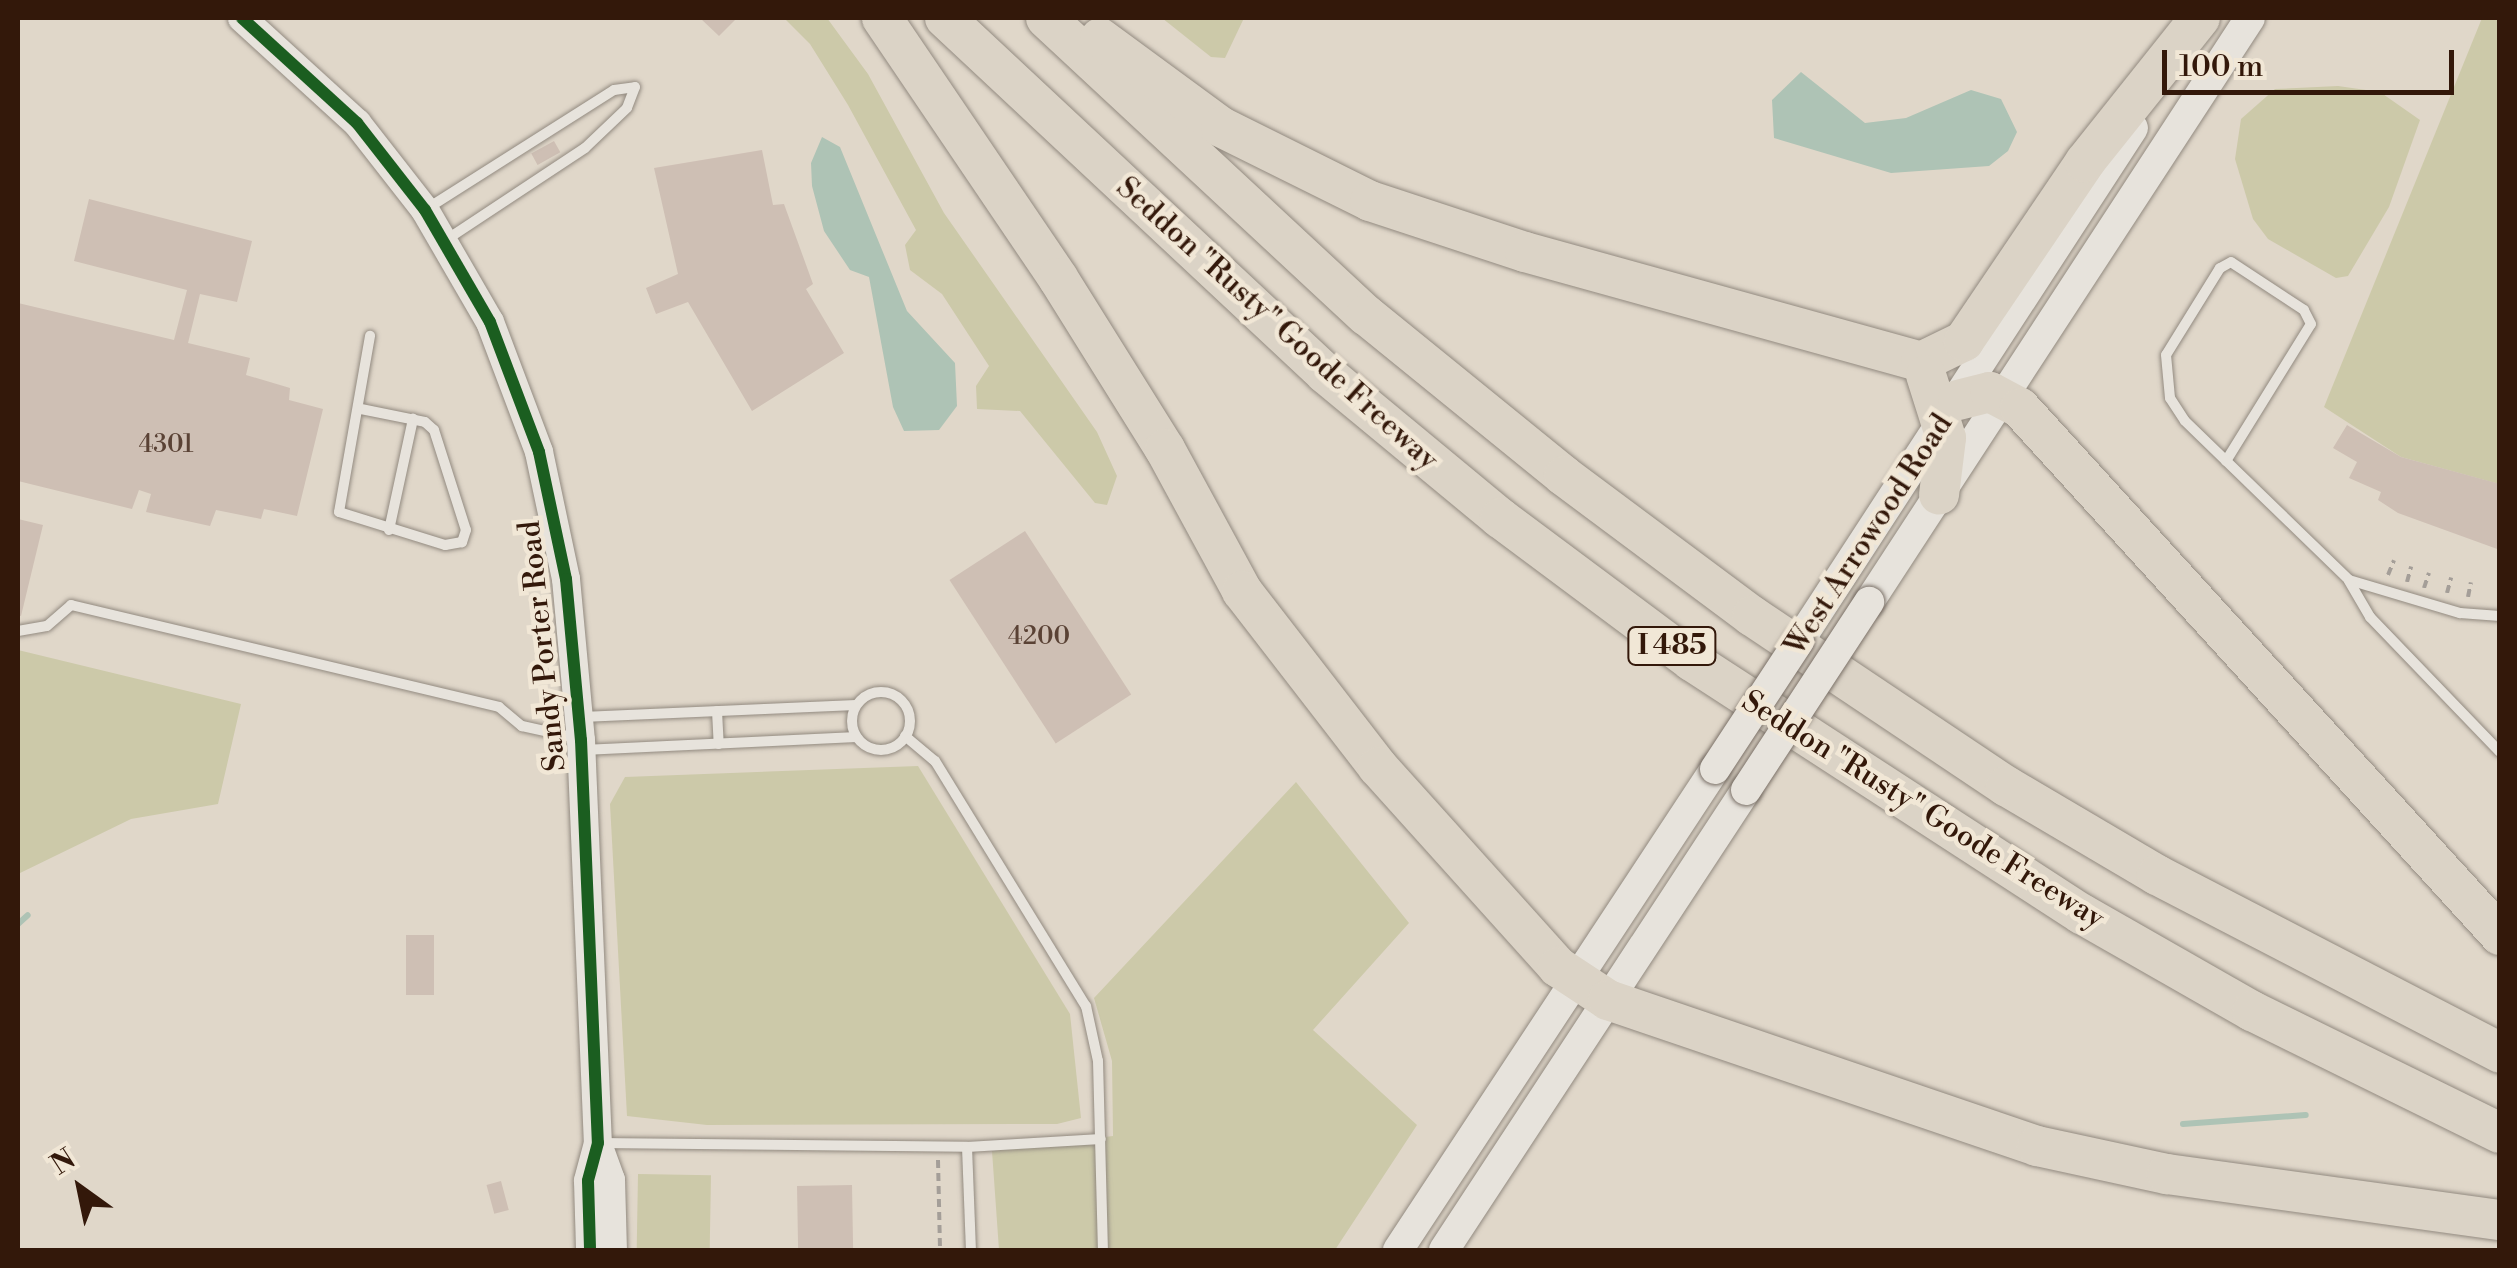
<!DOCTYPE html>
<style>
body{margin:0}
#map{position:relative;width:2517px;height:1268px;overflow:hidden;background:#e0d7c9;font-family:"Libre Bodoni",serif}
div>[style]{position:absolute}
.green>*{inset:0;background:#ccc9a9;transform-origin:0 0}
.water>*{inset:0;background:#aec3b5}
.stream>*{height:6px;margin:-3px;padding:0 3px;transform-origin:3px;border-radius:3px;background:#aec3b5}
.building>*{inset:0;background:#cebfb4;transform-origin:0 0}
.path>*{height:4px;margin-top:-2px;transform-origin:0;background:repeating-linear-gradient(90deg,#a49e98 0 8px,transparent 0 13px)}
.roads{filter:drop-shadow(0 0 2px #928a80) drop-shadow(0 0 2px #928a80)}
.service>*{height:10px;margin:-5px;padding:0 5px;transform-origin:5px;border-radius:5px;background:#e7e3dc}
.service>.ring{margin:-5px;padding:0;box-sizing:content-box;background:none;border:10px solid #e7e3dc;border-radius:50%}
.tertiary>*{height:28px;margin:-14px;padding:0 14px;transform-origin:14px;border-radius:14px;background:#e7e3dc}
.secondary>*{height:30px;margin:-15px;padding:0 15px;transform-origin:15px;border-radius:15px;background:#e7e3dc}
.motorway>*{height:40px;margin:-20px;padding:0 20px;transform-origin:20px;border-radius:20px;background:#dbd3c6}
.bridges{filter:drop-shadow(0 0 2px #7a7067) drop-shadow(0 0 2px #7a7067)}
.secondary-bridge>*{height:30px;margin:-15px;padding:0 15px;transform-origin:15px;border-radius:15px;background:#e7e3dc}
.cycleway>*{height:12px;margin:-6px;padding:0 6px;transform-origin:6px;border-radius:6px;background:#1b5e20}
span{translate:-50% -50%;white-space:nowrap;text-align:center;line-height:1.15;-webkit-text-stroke:9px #f1e7d6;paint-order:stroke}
.number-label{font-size:25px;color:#5a4235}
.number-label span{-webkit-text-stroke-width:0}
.shield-label span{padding:2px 8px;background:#f1e7d6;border:2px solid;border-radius:8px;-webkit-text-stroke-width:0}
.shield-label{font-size:28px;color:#33180a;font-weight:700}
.street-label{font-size:30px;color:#33180a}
.frame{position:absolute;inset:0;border:20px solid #33180a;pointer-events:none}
.north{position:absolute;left:30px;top:1138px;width:100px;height:100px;-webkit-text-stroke:8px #f1e7d6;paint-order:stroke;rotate:327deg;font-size:28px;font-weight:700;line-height:40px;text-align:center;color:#33180a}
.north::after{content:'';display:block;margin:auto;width:35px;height:45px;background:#33180a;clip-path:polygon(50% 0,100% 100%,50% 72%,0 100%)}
.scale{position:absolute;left:2162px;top:50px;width:292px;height:45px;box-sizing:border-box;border:5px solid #33180a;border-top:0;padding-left:12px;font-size:30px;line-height:35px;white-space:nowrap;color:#33180a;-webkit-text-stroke:8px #f1e7d6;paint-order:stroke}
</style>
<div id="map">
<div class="green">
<i style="clip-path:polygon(784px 18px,827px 18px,868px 74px,944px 213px,1097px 432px,1117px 476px,1107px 505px,1095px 503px,1020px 411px,977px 409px,976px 386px,989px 366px,942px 294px,910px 270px,905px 245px,916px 230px,848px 105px,810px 44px)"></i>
<i style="clip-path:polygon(1162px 18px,1244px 18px,1225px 58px,1211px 57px)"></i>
<i style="clip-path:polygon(2482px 18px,2499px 18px,2499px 484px,2401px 457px,2324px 407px)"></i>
<i style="clip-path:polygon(2338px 86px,2380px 92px,2420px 120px,2389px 207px,2348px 276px,2336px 278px,2268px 239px,2253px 219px,2235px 159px,2241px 119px,2275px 89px)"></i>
<i style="clip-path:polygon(18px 650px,241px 704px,218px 804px,131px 819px,18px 874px)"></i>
<i style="clip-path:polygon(918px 766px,1070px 1014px,1081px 1118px,1057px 1124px,707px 1125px,627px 1116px,610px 804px,625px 777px)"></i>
<i style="clip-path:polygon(1296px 782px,1409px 923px,1313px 1030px,1417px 1125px,1335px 1250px,999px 1250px,992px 1151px,1113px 1136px,1112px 1061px,1094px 998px)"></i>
<i style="left:638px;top:1174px;width:73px;height:76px;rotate:1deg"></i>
</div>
<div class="water">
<i style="clip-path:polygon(1801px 72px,1865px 123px,1906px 118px,1971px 90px,2001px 99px,2017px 132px,2008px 151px,1989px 166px,1891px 173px,1774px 138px,1772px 100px)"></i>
<i style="clip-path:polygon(822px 137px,840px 147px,907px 311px,955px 363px,957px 406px,939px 430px,904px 431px,893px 407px,869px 277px,850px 270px,824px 231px,812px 186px,811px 163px)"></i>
</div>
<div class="stream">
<i style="left:18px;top:924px;width:13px;rotate:-42deg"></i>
<i style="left:2183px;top:1124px;width:123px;rotate:-4.2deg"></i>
</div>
<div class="building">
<i style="clip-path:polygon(700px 18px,737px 18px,719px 36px)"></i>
<i style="left:554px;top:141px;width:13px;height:26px;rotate:61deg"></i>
<i style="clip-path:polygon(762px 150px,773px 205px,784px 204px,813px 284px,806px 289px,844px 353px,752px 411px,688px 302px,656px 314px,646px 288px,678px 274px,654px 168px)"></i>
<i style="clip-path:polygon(89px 199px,252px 241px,237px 302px,200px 294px,188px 343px,250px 358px,246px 375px,290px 388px,289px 400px,323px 409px,297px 516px,264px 509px,261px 519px,216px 510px,210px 526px,146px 512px,151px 494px,139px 490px,132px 509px,18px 481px,18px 303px,174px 340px,187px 290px,74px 261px)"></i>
<i style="clip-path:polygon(2347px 425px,2401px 457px,2500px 484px,2500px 550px,2398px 513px,2378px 500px,2381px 492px,2349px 478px,2357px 462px,2333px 448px)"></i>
<i style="clip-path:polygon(18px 519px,43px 525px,21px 616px,18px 615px)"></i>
<i style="left:1025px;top:531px;width:195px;height:90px;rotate:57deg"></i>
<i style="left:406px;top:935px;width:28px;height:60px"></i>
<i style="left:501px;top:1181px;width:30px;height:15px;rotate:75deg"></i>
<i style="left:852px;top:1185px;width:65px;height:55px;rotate:89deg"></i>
</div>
<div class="path">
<i style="left:2388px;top:575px;width:16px;rotate:-68deg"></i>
<i style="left:2407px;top:582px;width:16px;rotate:-75deg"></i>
<i style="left:2424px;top:588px;width:16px;rotate:-72deg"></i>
<i style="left:2447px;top:593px;width:16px;rotate:-75deg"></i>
<i style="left:2468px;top:597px;width:15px;rotate:-79deg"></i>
<i style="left:938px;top:1160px;width:90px;rotate:88.7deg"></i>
</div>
<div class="roads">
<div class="service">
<i style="left:428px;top:208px;width:220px;rotate:-32.4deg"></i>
<i style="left:614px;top:90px;width:21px;rotate:-8deg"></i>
<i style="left:635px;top:87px;width:22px;rotate:111deg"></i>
<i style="left:627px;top:108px;width:58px;rotate:136.4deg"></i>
<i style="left:585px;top:148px;width:167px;rotate:146.5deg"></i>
<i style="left:361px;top:409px;width:65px;rotate:11.5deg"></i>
<i style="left:425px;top:422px;width:12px;rotate:42deg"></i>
<i style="left:434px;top:430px;width:105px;rotate:72.3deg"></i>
<i style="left:466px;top:530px;width:13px;rotate:108deg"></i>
<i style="left:462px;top:542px;width:17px;rotate:170deg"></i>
<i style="left:445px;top:545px;width:111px;rotate:-162.7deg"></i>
<i style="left:339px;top:512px;width:179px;rotate:-80deg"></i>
<i style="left:2226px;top:461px;width:161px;rotate:-58.2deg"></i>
<i style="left:2311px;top:324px;width:16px;rotate:-117deg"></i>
<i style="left:2304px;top:310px;width:87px;rotate:-146.7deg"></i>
<i style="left:2231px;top:262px;width:13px;rotate:151deg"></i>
<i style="left:2220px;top:268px;width:102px;rotate:121.8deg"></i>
<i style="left:2166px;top:355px;width:43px;rotate:84.7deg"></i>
<i style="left:2170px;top:398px;width:27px;rotate:57deg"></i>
<i style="left:2185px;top:421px;width:228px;rotate:44.1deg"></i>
<i style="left:2349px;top:580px;width:116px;rotate:16.6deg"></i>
<i style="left:2460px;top:613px;width:40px;rotate:4.3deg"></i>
<i style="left:389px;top:530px;width:114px;rotate:-77.8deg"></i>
<i style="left:2349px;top:581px;width:42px;rotate:59.7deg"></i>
<i style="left:2370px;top:617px;width:187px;rotate:46.1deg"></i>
<i style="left:18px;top:631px;width:29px;rotate:-10deg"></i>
<i style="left:47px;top:626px;width:32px;rotate:-41deg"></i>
<i style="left:71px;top:605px;width:440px;rotate:13.4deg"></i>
<i style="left:499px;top:707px;width:30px;rotate:40deg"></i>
<i style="left:522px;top:726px;width:55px;rotate:12.5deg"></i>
<i class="ring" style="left:852px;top:692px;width:48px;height:48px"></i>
<i style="left:717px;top:711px;width:33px;rotate:87deg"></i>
<i style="left:582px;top:717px;width:274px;rotate:-2.5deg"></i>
<i style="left:905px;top:736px;width:39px;rotate:40deg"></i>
<i style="left:935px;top:761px;width:288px;rotate:58.4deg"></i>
<i style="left:1086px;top:1006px;width:56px;rotate:77.7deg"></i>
<i style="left:1098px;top:1061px;width:189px;rotate:88.5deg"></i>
<i style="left:583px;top:750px;width:274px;rotate:-2.7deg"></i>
<i style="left:599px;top:1143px;width:368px;rotate:0.6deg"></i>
<i style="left:967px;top:1147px;width:134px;rotate:-3.4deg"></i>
<i style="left:967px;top:1147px;width:103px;rotate:87.8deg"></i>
</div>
<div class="tertiary">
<i style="left:242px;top:18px;width:156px;rotate:42.4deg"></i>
<i style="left:357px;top:123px;width:110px;rotate:52deg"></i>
<i style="left:425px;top:210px;width:129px;rotate:59.9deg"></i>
<i style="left:490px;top:322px;width:139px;rotate:69.3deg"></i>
<i style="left:539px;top:452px;width:130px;rotate:78deg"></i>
<i style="left:566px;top:579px;width:162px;rotate:84.7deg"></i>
<i style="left:581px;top:740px;width:403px;rotate:87.6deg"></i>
<i style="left:598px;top:1143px;width:39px;rotate:105deg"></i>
<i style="left:588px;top:1181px;width:69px;rotate:88.3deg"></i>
<i style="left:598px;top:1144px;width:38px;rotate:70deg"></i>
<i style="left:611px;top:1180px;width:70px;rotate:88.4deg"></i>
</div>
<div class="secondary">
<i style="left:1869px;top:602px;width:697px;rotate:-56.88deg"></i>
<i style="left:1799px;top:641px;width:612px;rotate:-56.93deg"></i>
<i style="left:1398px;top:1250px;width:576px;rotate:-56.61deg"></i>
<i style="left:1444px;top:1250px;width:550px;rotate:-56.71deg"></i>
</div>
<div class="motorway">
<i style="left:882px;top:18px;width:314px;rotate:55.9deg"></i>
<i style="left:1058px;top:278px;width:202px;rotate:58deg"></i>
<i style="left:1165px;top:449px;width:162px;rotate:61.5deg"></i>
<i style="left:1242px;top:591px;width:222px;rotate:52.3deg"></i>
<i style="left:1378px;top:767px;width:269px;rotate:48deg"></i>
<i style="left:1558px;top:967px;width:60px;rotate:33.4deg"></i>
<i style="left:1608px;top:1000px;width:453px;rotate:18.8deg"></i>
<i style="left:2037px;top:1146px;width:133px;rotate:12.2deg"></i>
<i style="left:2167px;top:1174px;width:336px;rotate:7.9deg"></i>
<i style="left:945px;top:18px;width:521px;rotate:43.06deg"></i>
<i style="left:1326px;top:374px;width:226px;rotate:39.6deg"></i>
<i style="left:1500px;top:518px;width:239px;rotate:36.7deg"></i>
<i style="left:1692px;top:661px;width:465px;rotate:33deg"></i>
<i style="left:2082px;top:914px;width:196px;rotate:29.7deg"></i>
<i style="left:2252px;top:1011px;width:276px;rotate:26.2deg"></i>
<i style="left:1046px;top:18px;width:437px;rotate:42.9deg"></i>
<i style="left:1366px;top:315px;width:255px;rotate:39.1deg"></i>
<i style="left:1564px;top:476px;width:234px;rotate:36.7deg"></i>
<i style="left:1752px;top:616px;width:306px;rotate:33.8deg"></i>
<i style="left:2006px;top:786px;width:175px;rotate:30.5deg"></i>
<i style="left:2157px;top:875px;width:386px;rotate:27.4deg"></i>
<i style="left:1100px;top:38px;width:150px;rotate:36.3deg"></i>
<i style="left:1221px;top:127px;width:166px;rotate:26.4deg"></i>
<i style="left:1370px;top:201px;width:163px;rotate:18.2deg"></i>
<i style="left:1525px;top:252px;width:411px;rotate:15.5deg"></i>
<i style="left:1921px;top:362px;width:48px;rotate:-26deg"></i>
<i style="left:1964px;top:341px;width:216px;rotate:-55.9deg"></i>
<i style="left:2085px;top:162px;width:184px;rotate:-51.4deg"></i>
<i style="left:1926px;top:375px;width:66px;rotate:72.4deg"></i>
<i style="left:1946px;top:438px;width:57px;rotate:97deg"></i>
<i style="left:1958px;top:400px;width:33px;rotate:-14deg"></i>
<i style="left:1990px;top:392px;width:34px;rotate:28deg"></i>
<i style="left:2020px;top:408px;width:713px;rotate:47.67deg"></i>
</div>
</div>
<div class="bridges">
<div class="secondary-bridge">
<i style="left:1715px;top:769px;width:153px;rotate:-56.7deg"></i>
<i style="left:1746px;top:790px;width:225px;rotate:-56.8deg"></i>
</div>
</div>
<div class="cycleway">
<i style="left:242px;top:18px;width:156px;rotate:42.4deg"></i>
<i style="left:357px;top:123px;width:110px;rotate:52deg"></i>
<i style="left:425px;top:210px;width:129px;rotate:59.9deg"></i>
<i style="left:490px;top:322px;width:139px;rotate:69.3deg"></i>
<i style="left:539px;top:452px;width:130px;rotate:78deg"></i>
<i style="left:566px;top:579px;width:162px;rotate:84.7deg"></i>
<i style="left:581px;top:740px;width:403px;rotate:87.6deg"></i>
<i style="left:598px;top:1143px;width:39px;rotate:105deg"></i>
<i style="left:588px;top:1181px;width:69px;rotate:88.3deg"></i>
</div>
<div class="number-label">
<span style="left:166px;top:445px">4301</span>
<span style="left:1039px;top:637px">4200</span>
</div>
<div class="shield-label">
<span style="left:1672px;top:646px">I 485</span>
</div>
<div class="street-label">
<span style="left:1277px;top:324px;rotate:42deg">Seddon "Rusty" Goode Freeway</span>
<span style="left:1869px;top:535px;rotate:-57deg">West Arrowood Road</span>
<span style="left:543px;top:646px;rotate:-96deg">Sandy Porter Road</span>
<span style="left:1923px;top:810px;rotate:32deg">Seddon "Rusty" Goode Freeway</span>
</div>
<div class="frame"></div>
<div class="north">N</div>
<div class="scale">100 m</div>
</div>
